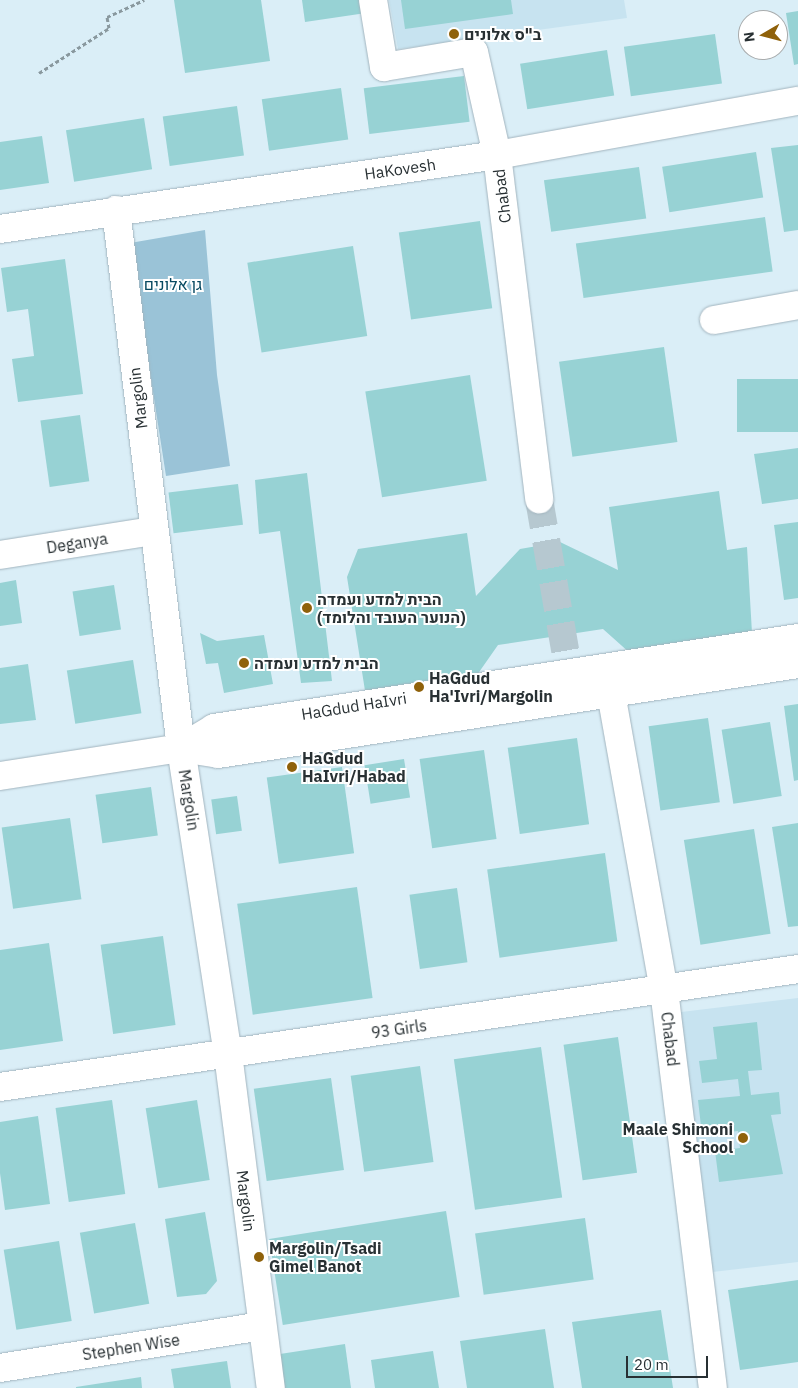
<!DOCTYPE html>
<meta charset="utf-8">
<style>
body{margin:0}
#map{position:relative;width:798px;height:1388px;overflow:hidden;background:#daeef7;font-family:"IBM Plex Sans",Heebo,sans-serif}
div>[style]{position:absolute}
.built>*{inset:0;background:#c7e3f0}
.green>*{inset:0;background:#9ac3d7}
.building>*{inset:0;background:#97d2d4;transform-origin:0 0}
.minor-tunnel>*{height:28px;margin-top:-14px;transform-origin:0;background:repeating-linear-gradient(90deg,#b6c8d0 0 28px,transparent 0 42px)}
.path>*{height:3px;margin-top:-1.5px;transform-origin:0;background:repeating-linear-gradient(90deg,#89989e 0 4px,transparent 0 6.5px)}
.roads{filter:drop-shadow(0 0 1px #a2b4be) drop-shadow(0 0 1px #a2b4be)}
.minor>*{height:28px;margin:-14px;padding:0 14px;transform-origin:14px;border-radius:14px;background:#fff}
.dots>*{width:14px;height:14px;translate:-50% -50%;box-sizing:border-box;border:2px solid #fff;border-radius:50%}
span{translate:-50% -50%;white-space:nowrap;text-align:center;line-height:1.15;-webkit-text-stroke:4px #fff;paint-order:stroke}
.poi-label{font-size:16px;color:#283033;font-weight:700}
.left{translate:0 -50%;text-align:left}
.right{translate:-100% -50%;text-align:right}
.street-label{font-size:16px;color:#283033}
.park-label{font-size:16px;color:#074961}
.north{position:absolute;left:738px;top:10px;width:50px;height:50px;box-sizing:border-box;background:#fff;border:1px solid #a9acad;border-radius:50%;rotate:262deg;font-size:14px;font-weight:700;line-height:20px;text-align:center;color:#283033}
.north::after{content:'';display:block;margin:auto;width:18px;height:22px;background:#8f610a;clip-path:polygon(50% 0,100% 100%,50% 72%,0 100%)}
.scale{position:absolute;left:626px;top:1356px;width:82px;height:22px;box-sizing:border-box;border:2px solid #283033;border-top:0;padding-left:6px;font-size:15px;line-height:18px;white-space:nowrap;color:#283033;-webkit-text-stroke:4px #fff;paint-order:stroke}
</style>
<div id="map">
<div class="built">
<i style="clip-path:polygon(389px 0,624px 0,627px 18px,398px 49px)"></i>
<i style="clip-path:polygon(798px 998px,798px 1262px,704px 1273px,673px 1013px)"></i>
</div>
<div class="green">
<i style="clip-path:polygon(205px 230px,217px 375px,230px 466px,166px 476px,130px 243px)"></i>
</div>
<div class="building">
<i style="clip-path:polygon(174px 0,261px 0,270px 61px,185px 73px)"></i>
<i style="clip-path:polygon(302px 0,364px 0,366px 13px,305px 22px)"></i>
<i style="clip-path:polygon(401px 0,511px 0,513px 14px,405px 29px)"></i>
<i style="clip-path:polygon(798px 11px,798px 64px,794px 65px,786px 13px)"></i>
<i style="left:715px;top:34px;width:50px;height:92px;rotate:82deg"></i>
<i style="left:607px;top:50px;width:46px;height:88px;rotate:81deg"></i>
<i style="left:464px;top:76px;width:46px;height:101px;rotate:83deg"></i>
<i style="left:341px;top:88px;width:52px;height:80px;rotate:82deg"></i>
<i style="left:237px;top:106px;width:50px;height:75px;rotate:82deg"></i>
<i style="left:144px;top:118px;width:52px;height:79px;rotate:81deg"></i>
<i style="clip-path:polygon(42px 136px,49px 183px,0 190px,0 142px)"></i>
<i style="clip-path:polygon(798px 145px,798px 230px,784px 232px,771px 148px)"></i>
<i style="left:756px;top:152px;width:46px;height:95px;rotate:81deg"></i>
<i style="left:639px;top:167px;width:52px;height:96px;rotate:82deg"></i>
<i style="left:765px;top:217px;width:55px;height:191px;rotate:82deg"></i>
<i style="left:480px;top:221px;width:88px;height:82px;rotate:82deg"></i>
<i style="left:353px;top:246px;width:91px;height:107px;rotate:81deg"></i>
<i style="clip-path:polygon(65px 259px,83px 394px,18px 402px,12px 359px,34px 356px,28px 309px,7px 312px,1px 268px)"></i>
<i style="left:664px;top:347px;width:96px;height:106px;rotate:82deg"></i>
<i style="left:470px;top:375px;width:107px;height:106px;rotate:81deg"></i>
<i style="left:798px;top:379px;width:53px;height:61px;rotate:90deg"></i>
<i style="left:80px;top:415px;width:67px;height:40px;rotate:82deg"></i>
<i style="clip-path:polygon(798px 448px,798px 499px,762px 504px,754px 454px)"></i>
<i style="clip-path:polygon(307px 473px,332px 681px,301px 683px,280px 531px,259px 534px,255px 480px)"></i>
<i style="left:238px;top:484px;width:41px;height:70px;rotate:83deg"></i>
<i style="clip-path:polygon(719px 491px,727px 550px,747px 547px,752px 633px,631px 654px,603px 629px,498px 645px,477px 675px,366px 697px,347px 577px,358px 549px,467px 533px,476px 596px,520px 549px,560px 542px,618px 570px,609px 507px)"></i>
<i style="clip-path:polygon(798px 522px,798px 598px,784px 600px,774px 525px)"></i>
<i style="clip-path:polygon(16px 580px,22px 623px,0 626px,0 583px)"></i>
<i style="left:114px;top:585px;width:45px;height:42px;rotate:81deg"></i>
<i style="clip-path:polygon(200px 633px,217px 641px,264px 635px,273px 684px,224px 693px,218px 663px,206px 664px)"></i>
<i style="left:133px;top:660px;width:54px;height:67px;rotate:81deg"></i>
<i style="clip-path:polygon(28px 664px,36px 720px,0 724px,0 668px)"></i>
<i style="clip-path:polygon(798px 704px,798px 780px,794px 781px,784px 706px)"></i>
<i style="left:708px;top:718px;width:85px;height:60px;rotate:82deg"></i>
<i style="left:770px;top:722px;width:75px;height:49px;rotate:81deg"></i>
<i style="left:577px;top:738px;width:87px;height:70px;rotate:82deg"></i>
<i style="left:484px;top:750px;width:90px;height:65px;rotate:82deg"></i>
<i style="left:404px;top:759px;width:39px;height:40px;rotate:81deg"></i>
<i style="left:342px;top:767px;width:87px;height:76px;rotate:82deg"></i>
<i style="left:151px;top:787px;width:49px;height:56px;rotate:82deg"></i>
<i style="left:237px;top:796px;width:35px;height:26px;rotate:82deg"></i>
<i style="left:70px;top:818px;width:82px;height:69px;rotate:82deg"></i>
<i style="clip-path:polygon(798px 823px,798px 926px,788px 927px,772px 827px)"></i>
<i style="left:754px;top:829px;width:106px;height:71px;rotate:81deg"></i>
<i style="left:605px;top:853px;width:89px;height:119px;rotate:82deg"></i>
<i style="left:357px;top:887px;width:112px;height:121px;rotate:82deg"></i>
<i style="left:457px;top:888px;width:75px;height:48px;rotate:82deg"></i>
<i style="left:163px;top:936px;width:90px;height:63px;rotate:82deg"></i>
<i style="clip-path:polygon(49px 943px,63px 1041px,0 1050px,0 950px)"></i>
<i style="clip-path:polygon(757px 1022px,762px 1070px,748px 1071px,751px 1095px,779px 1092px,781px 1114px,771px 1115px,783px 1174px,719px 1182px,715px 1151px,740px 1148px,738px 1131px,702px 1135px,698px 1100px,740px 1096px,738px 1079px,702px 1083px,699px 1061px,717px 1059px,713px 1027px)"></i>
<i style="left:618px;top:1037px;width:137px;height:55px;rotate:82deg"></i>
<i style="left:541px;top:1047px;width:152px;height:88px;rotate:82deg"></i>
<i style="left:420px;top:1066px;width:97px;height:70px;rotate:82deg"></i>
<i style="left:331px;top:1078px;width:93px;height:78px;rotate:82deg"></i>
<i style="left:112px;top:1100px;width:95px;height:57px;rotate:82deg"></i>
<i style="left:197px;top:1100px;width:81px;height:52px;rotate:81deg"></i>
<i style="clip-path:polygon(38px 1116px,50px 1204px,5px 1210px,0 1173px,0 1122px)"></i>
<i style="left:446px;top:1211px;width:87px;height:179px;rotate:81deg"></i>
<i style="clip-path:polygon(205px 1212px,217px 1281px,206px 1294px,177px 1297px,165px 1219px)"></i>
<i style="left:585px;top:1218px;width:62px;height:111px;rotate:82deg"></i>
<i style="left:135px;top:1223px;width:82px;height:56px;rotate:80deg"></i>
<i style="left:59px;top:1241px;width:81px;height:56px;rotate:81deg"></i>
<i style="clip-path:polygon(798px 1280px,798px 1362px,740px 1370px,728px 1290px)"></i>
<i style="clip-path:polygon(661px 1310px,673px 1388px,582px 1388px,572px 1322px)"></i>
<i style="clip-path:polygon(545px 1329px,554px 1388px,467px 1388px,460px 1341px)"></i>
<i style="clip-path:polygon(345px 1344px,351px 1388px,284px 1388px,280px 1354px)"></i>
<i style="clip-path:polygon(433px 1351px,439px 1388px,375px 1388px,371px 1360px)"></i>
<i style="clip-path:polygon(227px 1361px,231px 1388px,174px 1388px,171px 1369px)"></i>
<i style="clip-path:polygon(141px 1377px,142px 1388px,76px 1388px,76px 1387px)"></i>
</div>
<div class="minor-tunnel">
<i style="left:539px;top:499px;width:177px;rotate:80.2deg"></i>
</div>
<div class="path">
<i style="left:39px;top:73px;width:83px;rotate:-32.7deg"></i>
<i style="left:109px;top:28px;width:11px;rotate:-100deg"></i>
<i style="left:107px;top:17px;width:41px;rotate:-24.7deg"></i>
</div>
<div class="roads">
<div class="minor">
<i style="left:373px;top:0;width:68px;rotate:80.7deg"></i>
<i style="left:384px;top:67px;width:91px;rotate:-9.5deg"></i>
<i style="left:474px;top:52px;width:106px;rotate:77.4deg"></i>
<i style="left:497px;top:155px;width:347px;rotate:83deg"></i>
<i style="left:116px;top:210px;width:542px;rotate:83.11deg"></i>
<i style="left:181px;top:748px;width:310px;rotate:81.3deg"></i>
<i style="left:228px;top:1054px;width:337px;rotate:82.7deg"></i>
<i style="left:0;top:229px;width:502px;rotate:-8.47deg"></i>
<i style="left:497px;top:155px;width:306px;rotate:-10.2deg"></i>
<i style="left:714px;top:320px;width:85px;rotate:-10.1deg"></i>
<i style="left:0;top:555px;width:156px;rotate:-8.9deg"></i>
<i style="left:611px;top:693px;width:302px;rotate:79.9deg"></i>
<i style="left:664px;top:990px;width:401px;rotate:83deg"></i>
<i style="left:181px;top:748px;width:39px;rotate:-31deg"></i>
<i style="left:214px;top:728px;width:591px;rotate:-8.76deg"></i>
<i style="left:0;top:776px;width:183px;rotate:-8.8deg"></i>
<i style="left:181px;top:748px;width:37px;rotate:9deg"></i>
<i style="left:218px;top:754px;width:587px;rotate:-8.82deg"></i>
<i style="left:0;top:1087px;width:807px;rotate:-8.41deg"></i>
<i style="left:0;top:1368px;width:265px;rotate:-9.1deg"></i>
</div>
</div>
<div class="dots">
<i style="left:454px;top:34px;background:#8f610a"></i>
<i style="left:307px;top:608px;background:#8f610a"></i>
<i style="left:244px;top:663px;background:#8f610a"></i>
<i style="left:419px;top:687px;background:#8f610a"></i>
<i style="left:292px;top:767px;background:#8f610a"></i>
<i style="left:743px;top:1138px;background:#8f610a"></i>
<i style="left:259px;top:1257px;background:#8f610a"></i>
</div>
<div class="poi-label">
<span class="left" style="left:464px;top:34px">ב"ס אלונים</span>
<span class="left" style="left:317px;top:608px">הבית למדע ועמדה<br>(הנוער העובד והלומד)</span>
<span class="left" style="left:254px;top:663px">הבית למדע ועמדה</span>
<span class="left" style="left:429px;top:687px">HaGdud<br>Ha'Ivri/Margolin</span>
<span class="left" style="left:302px;top:767px">HaGdud<br>HaIvri/Habad</span>
<span class="right" style="left:733px;top:1138px">Maale Shimoni<br>School</span>
<span class="left" style="left:269px;top:1257px">Margolin/Tsadi<br>Gimel Banot</span>
</div>
<div class="street-label">
<span style="left:400px;top:169px;rotate:-8deg">HaKovesh</span>
<span style="left:502px;top:196px;rotate:-97deg">Chabad</span>
<span style="left:138px;top:398px;rotate:-97deg">Margolin</span>
<span style="left:77px;top:543px;rotate:-9deg">Deganya</span>
<span style="left:354px;top:706px;rotate:-9deg">HaGdud HaIvri</span>
<span style="left:189px;top:800px;rotate:81deg">Margolin</span>
<span style="left:399px;top:1029px;rotate:-8deg">93 Girls</span>
<span style="left:670px;top:1039px;rotate:83deg">Chabad</span>
<span style="left:246px;top:1201px;rotate:83deg">Margolin</span>
<span style="left:131px;top:1347px;rotate:-9deg">Stephen Wise</span>
</div>
<div class="park-label">
<span style="left:173px;top:284px">גן אלונים</span>
</div>
<div class="north">N</div>
<div class="scale">20 m</div>
</div>
